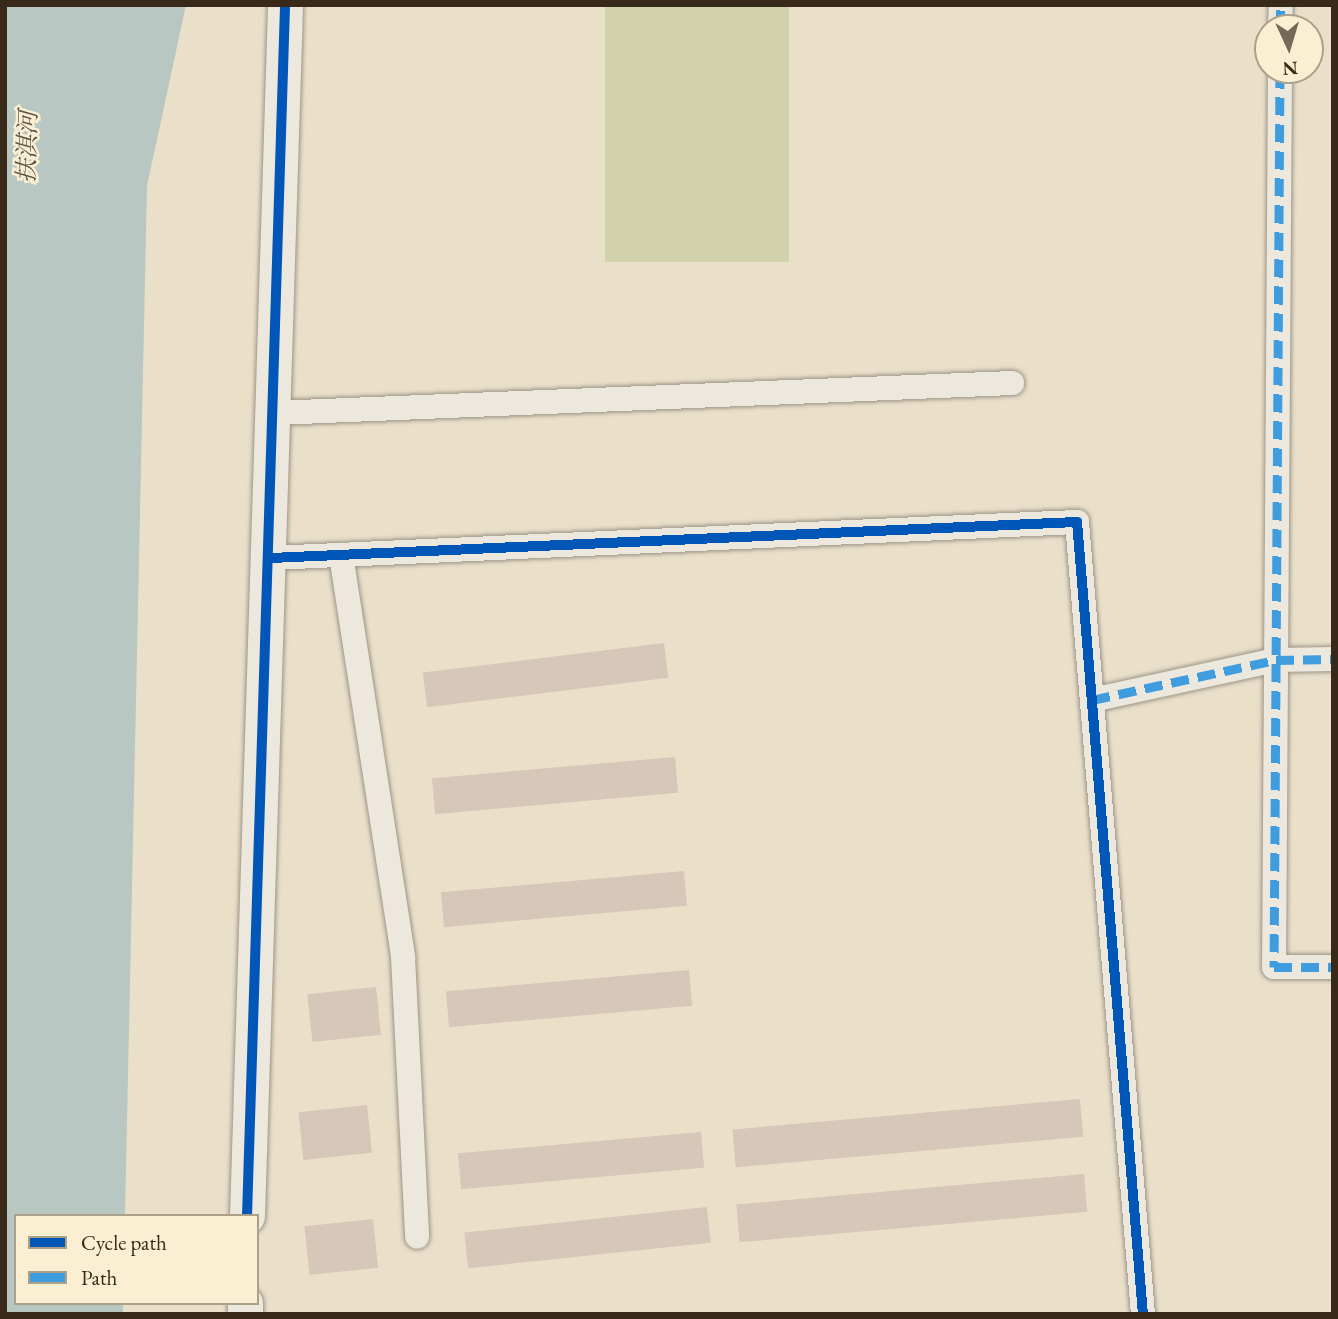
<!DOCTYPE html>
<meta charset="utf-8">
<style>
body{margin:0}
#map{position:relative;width:1338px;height:1319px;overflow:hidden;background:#eae0ca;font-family:"EB Garamond","Noto Serif SC",serif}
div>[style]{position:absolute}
.green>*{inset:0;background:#d1d1ab;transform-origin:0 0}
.water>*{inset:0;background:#b8c7c1}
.building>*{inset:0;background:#d7c7b8;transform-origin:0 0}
.roads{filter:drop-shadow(0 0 2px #9c9486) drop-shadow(0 0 2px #9c9486)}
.street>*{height:24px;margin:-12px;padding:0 12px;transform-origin:12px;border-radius:12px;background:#ede8dd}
.secondary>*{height:35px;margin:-17.5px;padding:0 17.5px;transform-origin:17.5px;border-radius:17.5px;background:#ede8dd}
.quiet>*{height:9px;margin-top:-4.5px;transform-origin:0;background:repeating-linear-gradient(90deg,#3e9cdf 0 18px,transparent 0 27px)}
.cycleway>*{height:10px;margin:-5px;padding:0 5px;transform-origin:5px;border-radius:5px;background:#0057b8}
span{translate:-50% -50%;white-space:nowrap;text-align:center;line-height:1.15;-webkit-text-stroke:5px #faefd3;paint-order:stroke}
.water-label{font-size:24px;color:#59554a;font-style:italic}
.frame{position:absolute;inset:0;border:7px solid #392919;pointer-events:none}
.legend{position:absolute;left:14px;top:1214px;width:245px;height:91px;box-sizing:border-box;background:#faefd3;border:2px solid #ada089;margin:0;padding:9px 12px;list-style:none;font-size:21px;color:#392919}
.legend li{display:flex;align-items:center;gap:14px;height:35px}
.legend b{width:35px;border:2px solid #ada089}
.north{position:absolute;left:1254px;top:14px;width:70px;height:70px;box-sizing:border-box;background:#faefd3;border:2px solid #ada089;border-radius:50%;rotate:176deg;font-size:19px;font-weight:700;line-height:28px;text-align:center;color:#392919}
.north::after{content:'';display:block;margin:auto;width:24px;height:32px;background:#776957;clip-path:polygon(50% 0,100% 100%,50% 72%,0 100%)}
</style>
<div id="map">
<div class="green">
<i style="left:605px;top:5px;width:184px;height:257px"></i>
</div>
<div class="water">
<i style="clip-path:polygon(5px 5px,186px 5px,147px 186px,125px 1216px,16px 1216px,16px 1303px,123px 1303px,123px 1314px,5px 1314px)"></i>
</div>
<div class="building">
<i style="left:664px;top:643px;width:35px;height:243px;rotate:83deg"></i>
<i style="left:675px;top:757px;width:36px;height:244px;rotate:85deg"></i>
<i style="left:684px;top:871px;width:35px;height:244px;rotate:85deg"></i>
<i style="left:689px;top:970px;width:36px;height:244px;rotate:85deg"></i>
<i style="left:376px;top:987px;width:48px;height:69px;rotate:84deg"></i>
<i style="left:1080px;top:1099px;width:38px;height:349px;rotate:85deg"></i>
<i style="left:367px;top:1105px;width:48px;height:69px;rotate:84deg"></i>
<i style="left:701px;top:1132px;width:36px;height:244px;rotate:85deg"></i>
<i style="left:1084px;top:1174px;width:38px;height:349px;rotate:85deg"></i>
<i style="left:707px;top:1207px;width:36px;height:244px;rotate:84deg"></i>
<i style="left:373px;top:1219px;width:49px;height:69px;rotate:84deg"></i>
</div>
<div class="roads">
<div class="street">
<i style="left:1280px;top:28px;width:23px;rotate:-88deg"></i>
<i style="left:1280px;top:70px;width:897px;rotate:90.38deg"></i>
<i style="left:1274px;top:967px;width:59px"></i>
<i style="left:275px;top:413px;width:738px;rotate:-2.33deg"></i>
<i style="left:341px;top:555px;width:407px;rotate:81.2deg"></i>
<i style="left:403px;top:957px;width:280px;rotate:87.1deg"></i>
<i style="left:271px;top:558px;width:807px;rotate:-2.56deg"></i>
<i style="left:1077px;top:522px;width:795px;rotate:85.24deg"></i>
<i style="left:1092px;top:700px;width:188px;rotate:-12.3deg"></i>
<i style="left:1276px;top:660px;width:57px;rotate:-1deg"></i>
</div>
<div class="secondary">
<i style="left:247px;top:1216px;width:1212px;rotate:-88.2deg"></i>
<i style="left:245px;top:1314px;width:11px;rotate:-90deg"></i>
</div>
</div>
<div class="quiet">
<i style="left:1280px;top:28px;width:23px;rotate:-88deg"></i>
<i style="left:1280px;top:70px;width:897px;rotate:90.38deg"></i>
<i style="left:1274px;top:967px;width:59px"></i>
<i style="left:1092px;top:700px;width:188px;rotate:-12.3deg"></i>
<i style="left:1276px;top:660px;width:57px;rotate:-1deg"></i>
</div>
<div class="cycleway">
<i style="left:271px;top:558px;width:807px;rotate:-2.56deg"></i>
<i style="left:1077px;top:522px;width:795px;rotate:85.24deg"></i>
<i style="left:247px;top:1216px;width:1212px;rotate:-88.2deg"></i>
</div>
<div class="water-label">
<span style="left:27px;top:147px;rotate:-88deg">扶淇河</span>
</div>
<div class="frame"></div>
<ul class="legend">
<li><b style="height:9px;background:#0057b8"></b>Cycle path</li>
<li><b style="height:9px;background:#3e9cdf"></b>Path</li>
</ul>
<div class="north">N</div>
</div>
